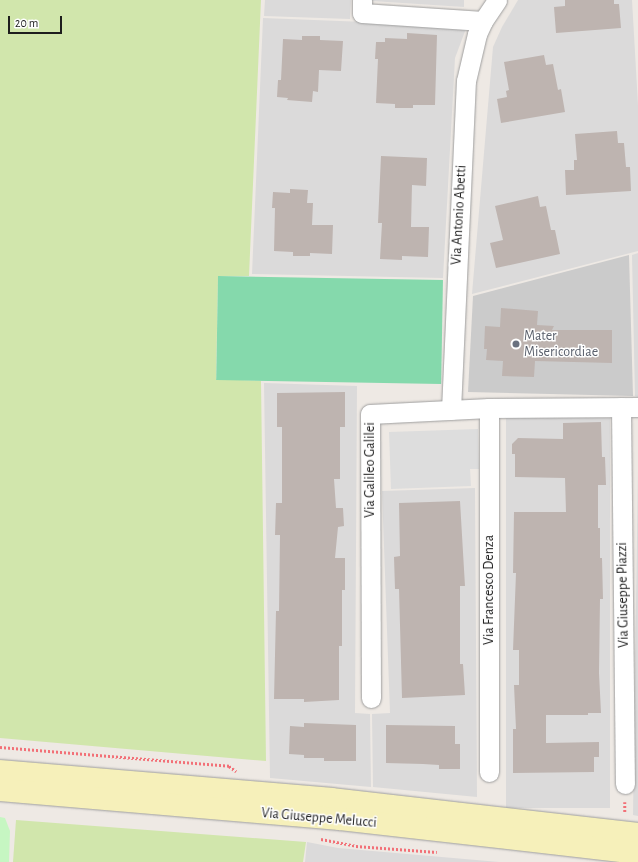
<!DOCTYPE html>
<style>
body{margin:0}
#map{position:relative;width:638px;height:862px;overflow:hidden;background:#eee9e4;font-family:"Alegreya Sans",sans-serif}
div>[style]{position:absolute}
.residential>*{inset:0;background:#dbdada;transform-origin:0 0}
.religious>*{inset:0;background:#cbcbcb}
.grass>*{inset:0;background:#d1e6ac}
.park>*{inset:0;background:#c6f6c2}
.pitch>*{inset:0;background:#85d9ac;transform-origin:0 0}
.parking>*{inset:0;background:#ddd}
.building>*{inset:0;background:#beb4b0}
.path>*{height:2.5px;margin-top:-1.25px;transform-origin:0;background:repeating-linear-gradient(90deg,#f27077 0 2px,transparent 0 4px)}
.roads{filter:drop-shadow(0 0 1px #9e9e9e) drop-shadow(0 0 1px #9e9e9e)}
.street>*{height:19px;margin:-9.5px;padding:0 9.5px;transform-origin:9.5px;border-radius:9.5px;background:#fff}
.secondary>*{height:22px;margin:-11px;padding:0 11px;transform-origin:11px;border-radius:11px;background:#f6f0ba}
.dots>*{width:11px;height:11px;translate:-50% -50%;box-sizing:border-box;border:2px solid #fff;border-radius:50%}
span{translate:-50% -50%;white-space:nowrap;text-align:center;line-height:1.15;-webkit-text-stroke:3px #fff;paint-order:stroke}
.street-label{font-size:14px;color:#1d1d1d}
.worship-label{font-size:14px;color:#5b616d}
.left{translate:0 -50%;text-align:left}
.scale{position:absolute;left:8px;top:16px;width:54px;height:18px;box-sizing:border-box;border:2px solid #1d1d1d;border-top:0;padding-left:5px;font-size:12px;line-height:14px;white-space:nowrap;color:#1d1d1d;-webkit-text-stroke:3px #fff;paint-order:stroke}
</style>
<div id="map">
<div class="residential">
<i style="clip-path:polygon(265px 0,351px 0,350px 19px,264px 16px)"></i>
<i style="clip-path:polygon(372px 0,464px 0,464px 7px,372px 1px)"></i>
<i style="clip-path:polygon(518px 0,632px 0,638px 105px,638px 251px,472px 294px,493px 47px,502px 27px)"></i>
<i style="clip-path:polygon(263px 18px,467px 26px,455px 58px,443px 278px,252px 274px)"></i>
<i style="clip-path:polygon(638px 253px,638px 397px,635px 396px,632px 255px)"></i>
<i style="clip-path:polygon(264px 383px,357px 386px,355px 713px,370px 714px,371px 787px,270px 778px)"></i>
<i style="left:610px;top:418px;width:390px;height:104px;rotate:90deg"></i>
<i style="clip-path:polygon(638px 470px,638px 816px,633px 815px)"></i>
<i style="clip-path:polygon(475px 488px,477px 797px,373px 787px,372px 714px,390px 713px,382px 491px)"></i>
<i style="clip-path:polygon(307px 842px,338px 848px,499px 862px,305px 862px)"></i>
</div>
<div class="religious">
<i style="clip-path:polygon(629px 255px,633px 396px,468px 392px,473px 296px)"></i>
</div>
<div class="grass">
<i style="clip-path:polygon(0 0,261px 0,249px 276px,218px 276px,216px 379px,261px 381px,266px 761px,0 738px)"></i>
<i style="clip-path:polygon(16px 820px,306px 842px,303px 862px,13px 862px)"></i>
</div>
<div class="park">
<i style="clip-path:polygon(0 817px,5px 818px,10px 831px,9px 862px,0 862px)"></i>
</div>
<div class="pitch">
<i style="left:218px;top:276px;width:225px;height:104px;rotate:1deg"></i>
</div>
<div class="parking">
<i style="clip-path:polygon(478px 429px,479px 469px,470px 469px,471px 486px,391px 489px,389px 432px)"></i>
</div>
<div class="building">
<i style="clip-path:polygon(565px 0,614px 0,614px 4px,619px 4px,621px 28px,556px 33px,554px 7px,565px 6px)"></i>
<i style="clip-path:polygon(407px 33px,437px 35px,435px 105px,413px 105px,413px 108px,395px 108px,395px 104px,376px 103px,378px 59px,375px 59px,376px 42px,385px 42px,385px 38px,407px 39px)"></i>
<i style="clip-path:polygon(302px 36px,320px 36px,320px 40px,343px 41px,341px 71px,319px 70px,318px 92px,313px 91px,312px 102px,287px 100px,288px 98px,277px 97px,278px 80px,281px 80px,283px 39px,302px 40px)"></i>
<i style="clip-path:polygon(544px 55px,546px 65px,553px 64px,558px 90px,561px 89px,565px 112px,501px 123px,497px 99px,507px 97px,506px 91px,509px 90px,504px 62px)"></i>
<i style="clip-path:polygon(617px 131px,618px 143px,624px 143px,626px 167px,630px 167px,631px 191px,566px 195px,565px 170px,574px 170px,574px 160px,577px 160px,575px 134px)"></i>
<i style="clip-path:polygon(381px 156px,427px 158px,426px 186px,412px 185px,411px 227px,429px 227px,428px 257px,402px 256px,402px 260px,380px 259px,382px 223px,378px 223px)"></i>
<i style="clip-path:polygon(290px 189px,308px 190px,307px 203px,313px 203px,312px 225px,333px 225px,332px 254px,310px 253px,310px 256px,293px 256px,293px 252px,274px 251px,275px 208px,272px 208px,273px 192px,290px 193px)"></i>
<i style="clip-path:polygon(538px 196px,540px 207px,546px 206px,551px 230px,555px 230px,560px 254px,496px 268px,490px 243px,503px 240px,495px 206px)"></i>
<i style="clip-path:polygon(501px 308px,538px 311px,537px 325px,554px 326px,552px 330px,612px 330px,612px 363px,535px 361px,534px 377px,502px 376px,503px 361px,486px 360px,487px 349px,484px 349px,485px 326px,500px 327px)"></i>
<i style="clip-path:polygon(345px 392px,345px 427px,340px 427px,340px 479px,334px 479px,336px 508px,343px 508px,344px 526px,338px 527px,335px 558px,345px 558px,345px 590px,342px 590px,342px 646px,339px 646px,339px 700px,304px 702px,304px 699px,274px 699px,276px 611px,279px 611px,280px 535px,275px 535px,276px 503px,282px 503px,282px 427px,277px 427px,277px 393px)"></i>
<i style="clip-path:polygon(601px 422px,602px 457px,605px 457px,606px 485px,598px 485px,598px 528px,600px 528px,600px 558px,602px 558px,603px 599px,600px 599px,599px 673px,601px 713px,588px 713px,588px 715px,546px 715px,546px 743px,599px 742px,599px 757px,594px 757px,594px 772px,513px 773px,513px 729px,516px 729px,514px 685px,519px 685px,519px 650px,513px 650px,516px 573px,513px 573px,514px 512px,566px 512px,565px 478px,515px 477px,515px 454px,512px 454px,512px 444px,518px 438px,563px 439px,563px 423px)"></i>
<i style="clip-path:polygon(460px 501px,465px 586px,460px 586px,460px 664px,463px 664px,465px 695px,402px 698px,399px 589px,395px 589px,394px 557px,400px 556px,399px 503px)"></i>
<i style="clip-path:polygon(304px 723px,356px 725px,356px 761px,324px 761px,324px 758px,304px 758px,304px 755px,289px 754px,290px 726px,304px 727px)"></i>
<i style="clip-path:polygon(386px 725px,455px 726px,455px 744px,460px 744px,460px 769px,439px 769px,439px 765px,423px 764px,386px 763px)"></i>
</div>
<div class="path">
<i style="left:0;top:747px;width:230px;rotate:4.7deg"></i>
<i style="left:229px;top:766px;width:9px;rotate:36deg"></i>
<i style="left:625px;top:802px;width:11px;rotate:90deg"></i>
<i style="left:321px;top:839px;width:36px;rotate:11deg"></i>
<i style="left:356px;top:846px;width:81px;rotate:4.2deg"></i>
</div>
<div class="roads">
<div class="street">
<i style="left:362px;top:0;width:13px;rotate:90deg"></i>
<i style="left:362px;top:13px;width:121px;rotate:3.8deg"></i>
<i style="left:621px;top:407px;width:377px;rotate:89.4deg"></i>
<i style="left:451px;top:410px;width:329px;rotate:-87.4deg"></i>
<i style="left:466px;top:81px;width:48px;rotate:-76.8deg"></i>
<i style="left:477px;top:34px;width:14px;rotate:-65deg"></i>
<i style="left:483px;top:21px;width:25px;rotate:-56deg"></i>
<i style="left:371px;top:698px;width:284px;rotate:-90.2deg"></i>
<i style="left:370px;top:414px;width:119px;rotate:-2.9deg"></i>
<i style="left:489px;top:408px;width:149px;rotate:-0.4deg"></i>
<i style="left:489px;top:772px;width:364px;rotate:-90deg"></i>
</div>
<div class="secondary">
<i style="left:0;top:771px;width:332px;rotate:4.8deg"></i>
<i style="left:331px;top:799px;width:309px;rotate:6.5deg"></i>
<i style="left:0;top:790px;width:341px;rotate:4.9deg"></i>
<i style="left:340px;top:819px;width:300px;rotate:6.5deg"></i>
</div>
</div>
<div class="dots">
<i style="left:516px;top:344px;background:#6b7280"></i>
</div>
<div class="street-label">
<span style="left:459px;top:215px;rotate:-87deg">Via Antonio Abetti</span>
<span style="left:370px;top:470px;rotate:-90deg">Via Galileo Galilei</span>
<span style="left:489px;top:590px;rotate:-90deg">Via Francesco Denza</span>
<span style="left:623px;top:595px;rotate:-91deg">Via Giuseppe Piazzi</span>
<span style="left:319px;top:818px;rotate:5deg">Via Giuseppe Melucci</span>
</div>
<div class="worship-label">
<span class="left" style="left:524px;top:344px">Mater<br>Misericordiae</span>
</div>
<div class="scale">20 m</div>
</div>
